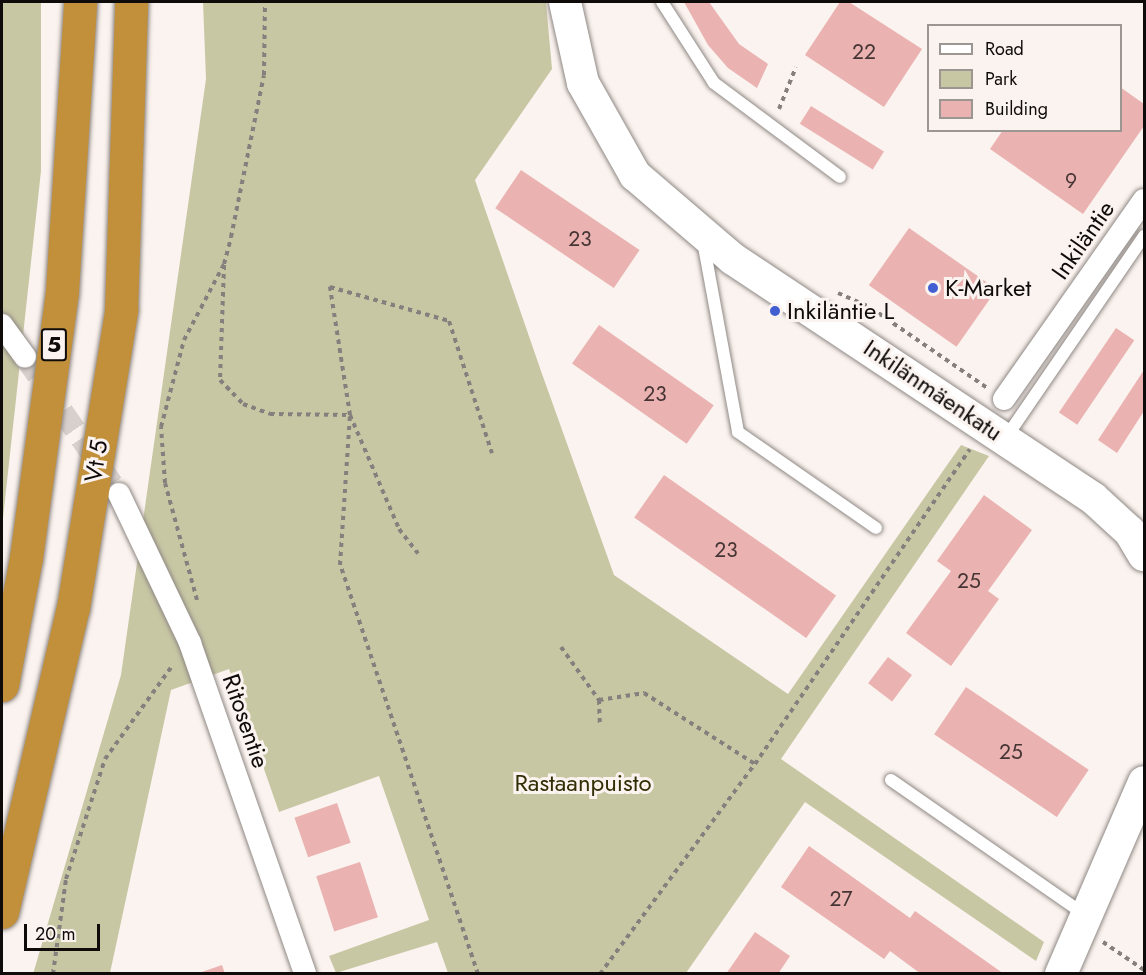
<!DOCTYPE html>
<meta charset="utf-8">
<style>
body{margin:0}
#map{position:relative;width:1146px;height:975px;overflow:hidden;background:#fbf3ef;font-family:Jost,sans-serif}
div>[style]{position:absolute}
.green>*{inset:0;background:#c8c7a4}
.building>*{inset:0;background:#eab2b0;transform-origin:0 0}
.street-tunnel>*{height:22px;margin-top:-11px;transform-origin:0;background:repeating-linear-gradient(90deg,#d7d0cd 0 22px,transparent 0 33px)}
.path>*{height:4px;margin-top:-2px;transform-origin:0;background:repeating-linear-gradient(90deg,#85807d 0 4.5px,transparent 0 9px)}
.roads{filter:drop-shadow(0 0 2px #8e8884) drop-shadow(0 0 2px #8e8884)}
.lane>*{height:12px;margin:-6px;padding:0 6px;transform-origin:6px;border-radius:6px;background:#fff}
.street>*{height:22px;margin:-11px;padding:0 11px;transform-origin:11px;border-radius:11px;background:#fff}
.secondary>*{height:32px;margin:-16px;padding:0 16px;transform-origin:16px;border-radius:16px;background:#fff}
.highway>*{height:33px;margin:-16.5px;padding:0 16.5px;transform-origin:16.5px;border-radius:16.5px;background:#c2903a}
.dots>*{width:16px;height:16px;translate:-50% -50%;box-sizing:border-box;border:3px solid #fbf3ef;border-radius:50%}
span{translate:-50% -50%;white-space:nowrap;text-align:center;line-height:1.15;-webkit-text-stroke:6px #fbf3ef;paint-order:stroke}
.number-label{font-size:21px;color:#453534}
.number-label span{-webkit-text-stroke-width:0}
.shield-label span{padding:2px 4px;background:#fbf3ef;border:2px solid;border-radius:4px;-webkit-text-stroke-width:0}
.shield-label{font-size:22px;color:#0e0b0a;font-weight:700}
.street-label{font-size:24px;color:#0e0b0a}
.poi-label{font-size:24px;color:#0e0b0a}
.left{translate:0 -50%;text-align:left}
.park-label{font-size:24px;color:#302e05}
.frame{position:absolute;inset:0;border:3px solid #0e0b0a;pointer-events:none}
.legend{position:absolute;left:927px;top:24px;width:195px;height:108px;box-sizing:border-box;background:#fbf3ef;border:2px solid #9c9693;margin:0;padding:8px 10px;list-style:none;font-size:18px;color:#0e0b0a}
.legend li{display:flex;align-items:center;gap:12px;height:30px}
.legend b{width:30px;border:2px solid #9c9693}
.scale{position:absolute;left:24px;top:924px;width:76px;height:27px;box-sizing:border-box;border:3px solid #0e0b0a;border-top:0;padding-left:8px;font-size:18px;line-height:21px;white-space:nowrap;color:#0e0b0a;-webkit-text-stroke:4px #fbf3ef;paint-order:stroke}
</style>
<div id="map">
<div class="green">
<i style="clip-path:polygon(2px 2px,41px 2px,41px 171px,2px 527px)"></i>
<i style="clip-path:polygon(203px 2px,546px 2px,552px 69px,475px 180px,541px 371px,614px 575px,788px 694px,961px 445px,989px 456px,781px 759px,1044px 942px,1036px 961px,805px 802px,686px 973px,448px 973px,437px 942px,336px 973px,329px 956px,429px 920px,379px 776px,279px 812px,229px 669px,171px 690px,110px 973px,33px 974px,121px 675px,206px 79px)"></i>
</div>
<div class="building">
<i style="clip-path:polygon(684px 2px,709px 2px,739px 44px,768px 64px,757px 88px,728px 68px,708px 45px)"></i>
<i style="clip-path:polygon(840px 2px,849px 2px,922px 49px,884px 107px,805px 55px)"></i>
<i style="clip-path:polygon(1120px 87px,1144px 104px,1144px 126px,1083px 214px,990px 149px,1003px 130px,1120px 130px)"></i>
<i style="left:811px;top:106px;width:86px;height:21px;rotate:32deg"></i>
<i style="left:521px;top:170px;width:143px;height:46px;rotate:34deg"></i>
<i style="left:909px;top:228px;width:107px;height:70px;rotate:35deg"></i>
<i style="left:599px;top:325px;width:140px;height:47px;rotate:35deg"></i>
<i style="left:1116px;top:328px;width:22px;height:102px;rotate:34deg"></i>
<i style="clip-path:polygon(1144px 370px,1144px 411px,1117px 453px,1098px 440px)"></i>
<i style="left:664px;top:475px;width:210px;height:52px;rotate:35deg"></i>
<i style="clip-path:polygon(984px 495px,1032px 530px,988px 591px,999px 599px,951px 666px,906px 633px,951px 571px,937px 561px)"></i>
<i style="left:888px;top:657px;width:30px;height:33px;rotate:37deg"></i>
<i style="left:966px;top:687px;width:148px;height:57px;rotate:34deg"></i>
<i style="left:337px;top:803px;width:42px;height:45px;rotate:71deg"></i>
<i style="clip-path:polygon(809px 846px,910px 918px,915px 911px,1004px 974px,921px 974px,890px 951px,884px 959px,781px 887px)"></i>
<i style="left:360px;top:862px;width:58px;height:46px;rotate:72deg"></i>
<i style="clip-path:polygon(755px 932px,790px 956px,778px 974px,726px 974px)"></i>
<i style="clip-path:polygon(222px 965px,225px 974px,199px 974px,199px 973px)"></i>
</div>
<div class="street-tunnel">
<i style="left:25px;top:357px;width:166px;rotate:55.5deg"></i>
</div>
<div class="path">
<i style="left:779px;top:109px;width:45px;rotate:-68deg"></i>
<i style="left:224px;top:265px;width:115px;rotate:92deg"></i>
<i style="left:220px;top:380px;width:33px;rotate:46deg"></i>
<i style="left:243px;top:404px;width:29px;rotate:20deg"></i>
<i style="left:270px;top:414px;width:80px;rotate:0.7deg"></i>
<i style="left:350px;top:415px;width:124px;rotate:66.7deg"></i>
<i style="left:399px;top:529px;width:31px;rotate:52deg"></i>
<i style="left:838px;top:293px;width:36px;rotate:24deg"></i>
<i style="left:871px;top:308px;width:140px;rotate:34.5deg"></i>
<i style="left:197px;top:600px;width:121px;rotate:-105.3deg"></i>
<i style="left:165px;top:483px;width:56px;rotate:-94.1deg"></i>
<i style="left:161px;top:427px;width:90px;rotate:-75.2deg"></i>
<i style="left:184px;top:340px;width:86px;rotate:-62.2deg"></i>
<i style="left:224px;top:264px;width:28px;rotate:-75deg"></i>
<i style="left:231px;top:237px;width:165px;rotate:-78.5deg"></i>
<i style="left:264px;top:75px;width:73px;rotate:-89.2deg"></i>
<i style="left:561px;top:647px;width:65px;rotate:54.4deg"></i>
<i style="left:599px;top:700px;width:24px;rotate:88deg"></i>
<i style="left:599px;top:700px;width:46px;rotate:-8.8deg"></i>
<i style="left:644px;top:693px;width:132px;rotate:32.6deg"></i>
<i style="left:1103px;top:942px;width:50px;rotate:34.3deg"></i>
<i style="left:53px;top:974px;width:96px;rotate:-82.2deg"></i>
<i style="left:66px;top:879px;width:126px;rotate:-72deg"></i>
<i style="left:105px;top:759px;width:115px;rotate:-54.2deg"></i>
<i style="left:478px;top:974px;width:432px;rotate:-108.6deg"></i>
<i style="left:340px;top:565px;width:150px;rotate:-86.2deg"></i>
<i style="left:350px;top:415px;width:130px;rotate:-98.9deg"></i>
<i style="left:330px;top:287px;width:124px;rotate:15.9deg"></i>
<i style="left:449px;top:321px;width:139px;rotate:72deg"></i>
<i style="left:600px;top:974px;width:261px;rotate:-53.6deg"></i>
<i style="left:755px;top:764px;width:381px;rotate:-55.7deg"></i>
</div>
<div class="roads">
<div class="lane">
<i style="left:662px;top:2px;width:96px;rotate:57.3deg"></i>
<i style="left:714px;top:83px;width:157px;rotate:36.7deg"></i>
<i style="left:703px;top:241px;width:194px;rotate:79.6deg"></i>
<i style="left:738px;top:432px;width:168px;rotate:34.8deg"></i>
<i style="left:1005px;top:439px;width:246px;rotate:-55.6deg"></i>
<i style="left:891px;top:780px;width:236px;rotate:34.8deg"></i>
</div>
<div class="street">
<i style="left:2px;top:325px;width:39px;rotate:54deg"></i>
<i style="left:1004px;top:399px;width:243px;rotate:-54.9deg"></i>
<i style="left:119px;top:494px;width:165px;rotate:64.5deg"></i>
<i style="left:190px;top:643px;width:350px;rotate:70.8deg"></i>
</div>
<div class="secondary">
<i style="left:565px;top:2px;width:83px;rotate:77.5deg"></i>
<i style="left:583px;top:83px;width:106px;rotate:60.5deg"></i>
<i style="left:635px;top:175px;width:129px;rotate:40.6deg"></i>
<i style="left:733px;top:259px;width:432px;rotate:33.6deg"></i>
<i style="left:1093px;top:498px;width:50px;rotate:42.6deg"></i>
<i style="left:1130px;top:532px;width:27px;rotate:59deg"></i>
<i style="left:1061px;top:974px;width:209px;rotate:-66.6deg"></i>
</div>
<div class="highway">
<i style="left:2px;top:685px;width:129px;rotate:-79.3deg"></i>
<i style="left:26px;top:558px;width:269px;rotate:-82.3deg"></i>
<i style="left:62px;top:291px;width:290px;rotate:-86.4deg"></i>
<i style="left:2px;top:912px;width:312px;rotate:-76.9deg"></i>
<i style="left:73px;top:608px;width:302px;rotate:-80.8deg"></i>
<i style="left:121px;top:310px;width:308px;rotate:-88.1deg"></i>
</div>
</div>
<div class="dots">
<i style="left:933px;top:288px;background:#425fd2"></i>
<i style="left:775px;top:311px;background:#425fd2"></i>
</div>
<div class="number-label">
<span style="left:864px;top:52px">22</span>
<span style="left:1071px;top:181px">9</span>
<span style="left:580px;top:239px">23</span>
<span style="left:655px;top:394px">23</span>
<span style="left:726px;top:550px">23</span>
<span style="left:969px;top:581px">25</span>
<span style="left:1011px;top:752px">25</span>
<span style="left:841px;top:899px">27</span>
</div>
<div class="shield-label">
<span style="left:54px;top:345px">5</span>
</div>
<div class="street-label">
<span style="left:1083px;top:240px;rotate:-55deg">Inkiläntie</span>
<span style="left:933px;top:390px;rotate:34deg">Inkilänmäenkatu</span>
<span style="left:96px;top:461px;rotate:-81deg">Vt 5</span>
<span style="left:246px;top:721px;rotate:71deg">Ritosentie</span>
</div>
<div class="poi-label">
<span class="left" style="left:945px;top:288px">K-Market</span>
<span class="left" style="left:787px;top:311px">Inkiläntie L</span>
</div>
<div class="park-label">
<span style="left:583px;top:783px">Rastaanpuisto</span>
</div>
<div class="frame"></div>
<ul class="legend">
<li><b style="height:8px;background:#fff"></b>Road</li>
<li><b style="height:16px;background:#c8c7a4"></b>Park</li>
<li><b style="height:16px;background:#eab2b0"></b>Building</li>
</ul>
<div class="scale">20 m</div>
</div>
